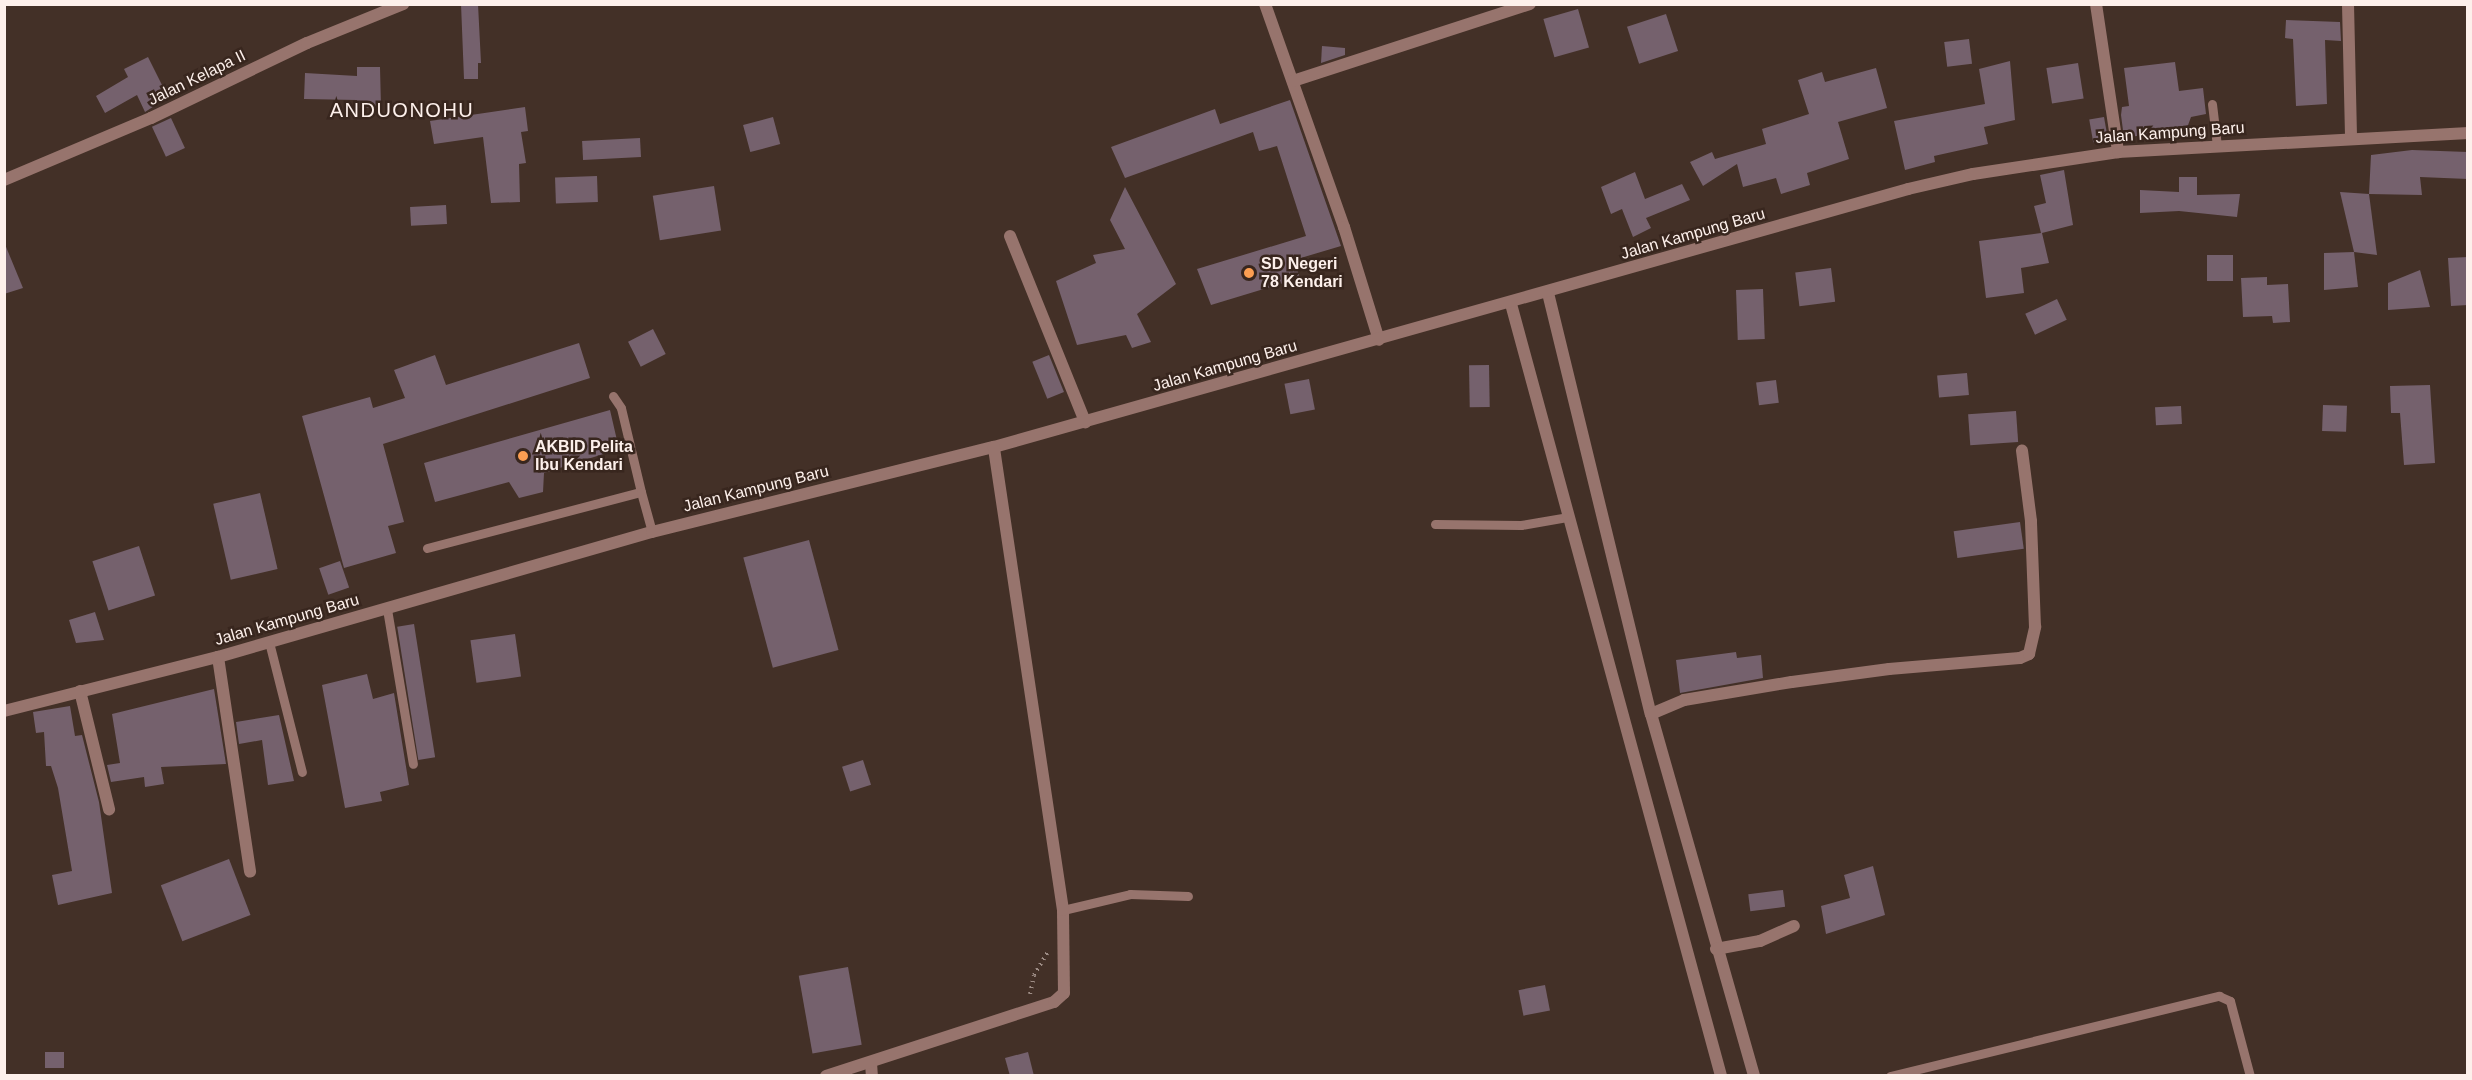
<!DOCTYPE html>
<style>
body{margin:0}
#map{position:relative;width:2472px;height:1080px;overflow:hidden;background:#433027;font-family:Arial,sans-serif}
div>[style]{position:absolute}
.building>*{inset:0;background:#75616d;transform-origin:0 0}
.path>*{height:4px;margin-top:-2px;transform-origin:0;background:repeating-linear-gradient(90deg,#9e8d86 0 1.5px,transparent 0 6px)}
.lane>*{height:9px;margin:-4.5px;padding:0 4.5px;transform-origin:4.5px;border-radius:4.5px;background:#97746d}
.street>*{height:12px;margin:-6px;padding:0 6px;transform-origin:6px;border-radius:6px;background:#97746d}
.dots>*{width:16px;height:16px;translate:-50% -50%;box-sizing:border-box;border:3px solid #38261e;border-radius:50%}
span{translate:-50% -50%;white-space:nowrap;text-align:center;line-height:1.15;-webkit-text-stroke:5px #38261e;paint-order:stroke}
.street-label{font-size:16px;color:#fdf0eb}
.poi-label{font-size:16px;color:#fdf0eb;font-weight:700}
.left{translate:0 -50%;text-align:left}
.quarter-label{font-size:20px;color:#fdf0eb;letter-spacing:1.5px}
.frame{position:absolute;inset:0;border:6px solid #fdf0eb;pointer-events:none}
</style>
<div id="map">
<div class="building">
<i style="clip-path:polygon(461px 4px,478px 4px,481px 63px,478px 63px,478px 79px,464px 79px)"></i>
<i style="left:1578px;top:9px;width:40px;height:36px;rotate:74deg"></i>
<i style="left:1666px;top:14px;width:39px;height:41px;rotate:72deg"></i>
<i style="clip-path:polygon(2286px 20px,2340px 22px,2341px 41px,2325px 40px,2327px 104px,2296px 106px,2293px 39px,2285px 38px)"></i>
<i style="left:1969px;top:39px;width:25px;height:25px;rotate:83deg"></i>
<i style="clip-path:polygon(1322px 46px,1345px 48px,1345px 55px,1321px 63px)"></i>
<i style="clip-path:polygon(148px 57px,168px 97px,145px 112px,137px 95px,105px 113px,96px 96px,128px 77px,124px 69px)"></i>
<i style="clip-path:polygon(2010px 61px,2015px 120px,1984px 127px,1988px 144px,1934px 156px,1935px 162px,1905px 170px,1894px 121px,1985px 104px,1979px 69px)"></i>
<i style="clip-path:polygon(2175px 62px,2179px 91px,2203px 88px,2206px 114px,2191px 117px,2187px 128px,2124px 138px,2121px 115px,2122px 107px,2129px 106px,2124px 68px)"></i>
<i style="left:2078px;top:63px;width:36px;height:32px;rotate:81deg"></i>
<i style="clip-path:polygon(357px 67px,380px 67px,381px 107px,357px 108px,357px 100px,304px 99px,305px 73px,357px 76px)"></i>
<i style="clip-path:polygon(1876px 68px,1887px 108px,1838px 122px,1849px 159px,1807px 173px,1810px 185px,1781px 194px,1776px 178px,1743px 187px,1737px 164px,1703px 186px,1690px 162px,1712px 152px,1715px 159px,1766px 144px,1762px 129px,1809px 114px,1798px 80px,1822px 72px,1825px 82px)"></i>
<i style="clip-path:polygon(1290px 100px,1341px 246px,1294px 260px,1300px 278px,1211px 305px,1197px 269px,1306px 236px,1277px 146px,1259px 151px,1253px 132px,1125px 178px,1111px 147px,1215px 109px,1220px 124px)"></i>
<i style="clip-path:polygon(525px 107px,528px 131px,521px 132px,526px 163px,519px 164px,520px 202px,491px 203px,483px 137px,434px 144px,430px 121px)"></i>
<i style="left:773px;top:117px;width:28px;height:31px;rotate:75deg"></i>
<i style="left:2104px;top:117px;width:23px;height:15px;rotate:80deg"></i>
<i style="left:171px;top:118px;width:33px;height:21px;rotate:65deg"></i>
<i style="left:640px;top:138px;width:19px;height:58px;rotate:87deg"></i>
<i style="clip-path:polygon(2412px 150px,2468px 152px,2468px 179px,2420px 177px,2422px 195px,2369px 194px,2371px 155px)"></i>
<i style="clip-path:polygon(2064px 170px,2073px 225px,2042px 233px,2049px 263px,2021px 268px,2024px 293px,1986px 298px,1979px 241px,2041px 233px,2034px 206px,2046px 203px,2040px 175px)"></i>
<i style="clip-path:polygon(1635px 172px,1645px 199px,1682px 184px,1690px 200px,1646px 218px,1651px 228px,1633px 237px,1622px 209px,1611px 214px,1601px 187px)"></i>
<i style="left:597px;top:176px;width:26px;height:42px;rotate:88deg"></i>
<i style="clip-path:polygon(2179px 177px,2197px 177px,2197px 195px,2240px 194px,2237px 217px,2179px 211px,2140px 213px,2140px 190px,2179px 192px)"></i>
<i style="left:714px;top:186px;width:45px;height:62px;rotate:81deg"></i>
<i style="clip-path:polygon(1125px 187px,1176px 284px,1137px 314px,1151px 342px,1132px 348px,1126px 335px,1077px 345px,1056px 281px,1096px 263px,1093px 255px,1125px 249px,1110px 220px)"></i>
<i style="clip-path:polygon(2340px 192px,2369px 194px,2377px 255px,2354px 252px)"></i>
<i style="left:446px;top:205px;width:19px;height:36px;rotate:87deg"></i>
<i style="clip-path:polygon(4px 242px,23px 288px,4px 294px)"></i>
<i style="clip-path:polygon(2354px 252px,2358px 287px,2324px 290px,2324px 253px)"></i>
<i style="left:2207px;top:255px;width:26px;height:26px"></i>
<i style="clip-path:polygon(2468px 257px,2468px 305px,2451px 306px,2448px 258px)"></i>
<i style="left:1831px;top:268px;width:34px;height:36px;rotate:83deg"></i>
<i style="clip-path:polygon(2420px 270px,2430px 307px,2388px 310px,2388px 283px)"></i>
<i style="clip-path:polygon(2267px 277px,2267px 285px,2288px 284px,2290px 322px,2273px 323px,2272px 316px,2243px 317px,2241px 278px)"></i>
<i style="left:1763px;top:289px;width:50px;height:27px;rotate:88deg"></i>
<i style="left:2057px;top:299px;width:23px;height:35px;rotate:65deg"></i>
<i style="left:653px;top:329px;width:28px;height:28px;rotate:63deg"></i>
<i style="clip-path:polygon(579px 343px,590px 378px,383px 444px,404px 522px,388px 526px,396px 553px,344px 568px,302px 416px,370px 397px,373px 408px,405px 398px,394px 370px,435px 355px,446px 385px)"></i>
<i style="left:1049px;top:355px;width:40px;height:18px;rotate:68deg"></i>
<i style="left:1489px;top:365px;width:42px;height:20px;rotate:89deg"></i>
<i style="left:1967px;top:373px;width:22px;height:30px;rotate:85deg"></i>
<i style="left:1309px;top:379px;width:31px;height:25px;rotate:79deg"></i>
<i style="left:1776px;top:380px;width:23px;height:20px;rotate:83deg"></i>
<i style="clip-path:polygon(2430px 385px,2435px 463px,2404px 465px,2400px 413px,2391px 413px,2390px 386px)"></i>
<i style="left:2323px;top:405px;width:24px;height:26px;rotate:2deg"></i>
<i style="left:2181px;top:406px;width:18px;height:26px;rotate:87deg"></i>
<i style="clip-path:polygon(610px 410px,619px 449px,544px 473px,543px 492px,519px 498px,509px 482px,435px 502px,424px 463px)"></i>
<i style="left:2016px;top:411px;width:31px;height:48px;rotate:86deg"></i>
<i style="left:260px;top:493px;width:78px;height:48px;rotate:77deg"></i>
<i style="left:2020px;top:522px;width:27px;height:67px;rotate:82deg"></i>
<i style="left:809px;top:540px;width:114px;height:68px;rotate:75deg"></i>
<i style="left:139px;top:546px;width:52px;height:49px;rotate:72deg"></i>
<i style="left:340px;top:561px;width:28px;height:22px;rotate:71deg"></i>
<i style="clip-path:polygon(95px 612px,104px 640px,76px 643px,69px 620px)"></i>
<i style="left:414px;top:624px;width:135px;height:17px;rotate:81deg"></i>
<i style="left:515px;top:634px;width:43px;height:45px;rotate:82deg"></i>
<i style="clip-path:polygon(1736px 652px,1737px 658px,1761px 655px,1763px 678px,1680px 693px,1676px 660px)"></i>
<i style="clip-path:polygon(367px 674px,373px 699px,394px 693px,409px 785px,380px 792px,382px 801px,345px 808px,322px 685px)"></i>
<i style="clip-path:polygon(214px 689px,226px 764px,161px 767px,164px 784px,145px 787px,144px 777px,111px 782px,107px 765px,120px 763px,112px 714px)"></i>
<i style="clip-path:polygon(70px 706px,75px 736px,82px 735px,99px 802px,112px 893px,58px 905px,52px 875px,72px 871px,58px 788px,51px 766px,46px 766px,44px 732px,36px 733px,33px 712px)"></i>
<i style="clip-path:polygon(279px 715px,294px 781px,268px 785px,262px 740px,239px 744px,236px 722px)"></i>
<i style="left:863px;top:760px;width:26px;height:22px;rotate:72deg"></i>
<i style="left:229px;top:859px;width:60px;height:73px;rotate:69deg"></i>
<i style="clip-path:polygon(1873px 866px,1885px 915px,1826px 934px,1821px 906px,1850px 898px,1844px 875px)"></i>
<i style="left:1783px;top:890px;width:17px;height:35px;rotate:83deg"></i>
<i style="left:848px;top:967px;width:79px;height:50px;rotate:80deg"></i>
<i style="left:1545px;top:985px;width:26px;height:27px;rotate:79deg"></i>
<i style="left:45px;top:1052px;width:19px;height:16px"></i>
<i style="clip-path:polygon(1028px 1052px,1034px 1076px,1010px 1076px,1005px 1058px)"></i>
</div>
<div class="path">
<i style="left:1030px;top:994px;width:19px;rotate:-78deg"></i>
<i style="left:1034px;top:975px;width:27px;rotate:-59deg"></i>
</div>
<div class="lane">
<i style="left:2212px;top:104px;width:42px;rotate:83.2deg"></i>
<i style="left:613px;top:396px;width:14px;rotate:56deg"></i>
<i style="left:621px;top:408px;width:86px;rotate:76.6deg"></i>
<i style="left:1435px;top:524px;width:86px;rotate:0.7deg"></i>
<i style="left:1521px;top:525px;width:48px;rotate:-9.7deg"></i>
<i style="left:427px;top:548px;width:221px;rotate:-14.7deg"></i>
<i style="left:641px;top:492px;width:41px;rotate:74.6deg"></i>
<i style="left:387px;top:609px;width:157px;rotate:80.5deg"></i>
<i style="left:269px;top:642px;width:134px;rotate:75.8deg"></i>
<i style="left:1063px;top:910px;width:69px;rotate:-13.4deg"></i>
<i style="left:1130px;top:894px;width:58px;rotate:2deg"></i>
<i style="left:1890px;top:1076px;width:339px;rotate:-13.7deg"></i>
<i style="left:2219px;top:996px;width:12px;rotate:24deg"></i>
<i style="left:2230px;top:1001px;width:78px;rotate:75.1deg"></i>
</div>
<div class="street">
<i style="left:1265px;top:4px;width:237px;rotate:70.5deg"></i>
<i style="left:1344px;top:227px;width:118px;rotate:72.8deg"></i>
<i style="left:2096px;top:4px;width:150px;rotate:81.5deg"></i>
<i style="left:2348px;top:4px;width:135px;rotate:88.7deg"></i>
<i style="left:1293px;top:81px;width:249px;rotate:-18deg"></i>
<i style="left:4px;top:180px;width:160px;rotate:-22.9deg"></i>
<i style="left:151px;top:118px;width:173px;rotate:-25.7deg"></i>
<i style="left:307px;top:43px;width:104px;rotate:-22.1deg"></i>
<i style="left:1010px;top:236px;width:201px;rotate:68deg"></i>
<i style="left:1548px;top:293px;width:433px;rotate:76.3deg"></i>
<i style="left:1651px;top:714px;width:376px;rotate:74.1deg"></i>
<i style="left:1511px;top:304px;width:800px;rotate:74.78deg"></i>
<i style="left:218px;top:657px;width:217px;rotate:81.5deg"></i>
<i style="left:80px;top:691px;width:122px;rotate:76.2deg"></i>
<i style="left:4px;top:711px;width:221px;rotate:-14.2deg"></i>
<i style="left:218px;top:657px;width:452px;rotate:-16.1deg"></i>
<i style="left:652px;top:532px;width:352px;rotate:-14deg"></i>
<i style="left:994px;top:447px;width:950px;rotate:-15.76deg"></i>
<i style="left:1908px;top:189px;width:67px;rotate:-13deg"></i>
<i style="left:1973px;top:174px;width:147px;rotate:-8.6deg"></i>
<i style="left:2118px;top:152px;width:351px;rotate:-3.1deg"></i>
<i style="left:1651px;top:714px;width:36px;rotate:-23deg"></i>
<i style="left:1684px;top:700px;width:109px;rotate:-9.5deg"></i>
<i style="left:1792px;top:682px;width:98px;rotate:-7.6deg"></i>
<i style="left:1889px;top:669px;width:131px;rotate:-4.8deg"></i>
<i style="left:2020px;top:658px;width:10px;rotate:-24deg"></i>
<i style="left:2029px;top:654px;width:28px;rotate:-77deg"></i>
<i style="left:2035px;top:627px;width:106px;rotate:-92.2deg"></i>
<i style="left:2031px;top:521px;width:71px;rotate:-97.3deg"></i>
<i style="left:1716px;top:949px;width:45px;rotate:-10.3deg"></i>
<i style="left:1760px;top:941px;width:37px;rotate:-24deg"></i>
<i style="left:871px;top:1063px;width:13px;rotate:86deg"></i>
<i style="left:826px;top:1076px;width:240px;rotate:-18deg"></i>
<i style="left:1054px;top:1002px;width:13px;rotate:-42deg"></i>
<i style="left:1064px;top:993px;width:83px;rotate:-90.7deg"></i>
<i style="left:1063px;top:910px;width:468px;rotate:-98.5deg"></i>
</div>
<div class="dots">
<i style="left:1249px;top:273px;background:#fc9e52"></i>
<i style="left:523px;top:456px;background:#fc9e52"></i>
</div>
<div class="street-label">
<span style="left:197px;top:78px;rotate:-26deg">Jalan Kelapa II</span>
<span style="left:2170px;top:133px;rotate:-4deg">Jalan Kampung Baru</span>
<span style="left:1693px;top:234px;rotate:-16deg">Jalan Kampung Baru</span>
<span style="left:1225px;top:366px;rotate:-16deg">Jalan Kampung Baru</span>
<span style="left:756px;top:489px;rotate:-14deg">Jalan Kampung Baru</span>
<span style="left:287px;top:620px;rotate:-16deg">Jalan Kampung Baru</span>
</div>
<div class="poi-label">
<span class="left" style="left:1261px;top:273px">SD Negeri<br>78 Kendari</span>
<span class="left" style="left:535px;top:456px">AKBID Pelita<br>Ibu Kendari</span>
</div>
<div class="quarter-label">
<span style="left:402px;top:110px">ANDUONOHU</span>
</div>
<div class="frame"></div>
</div>
